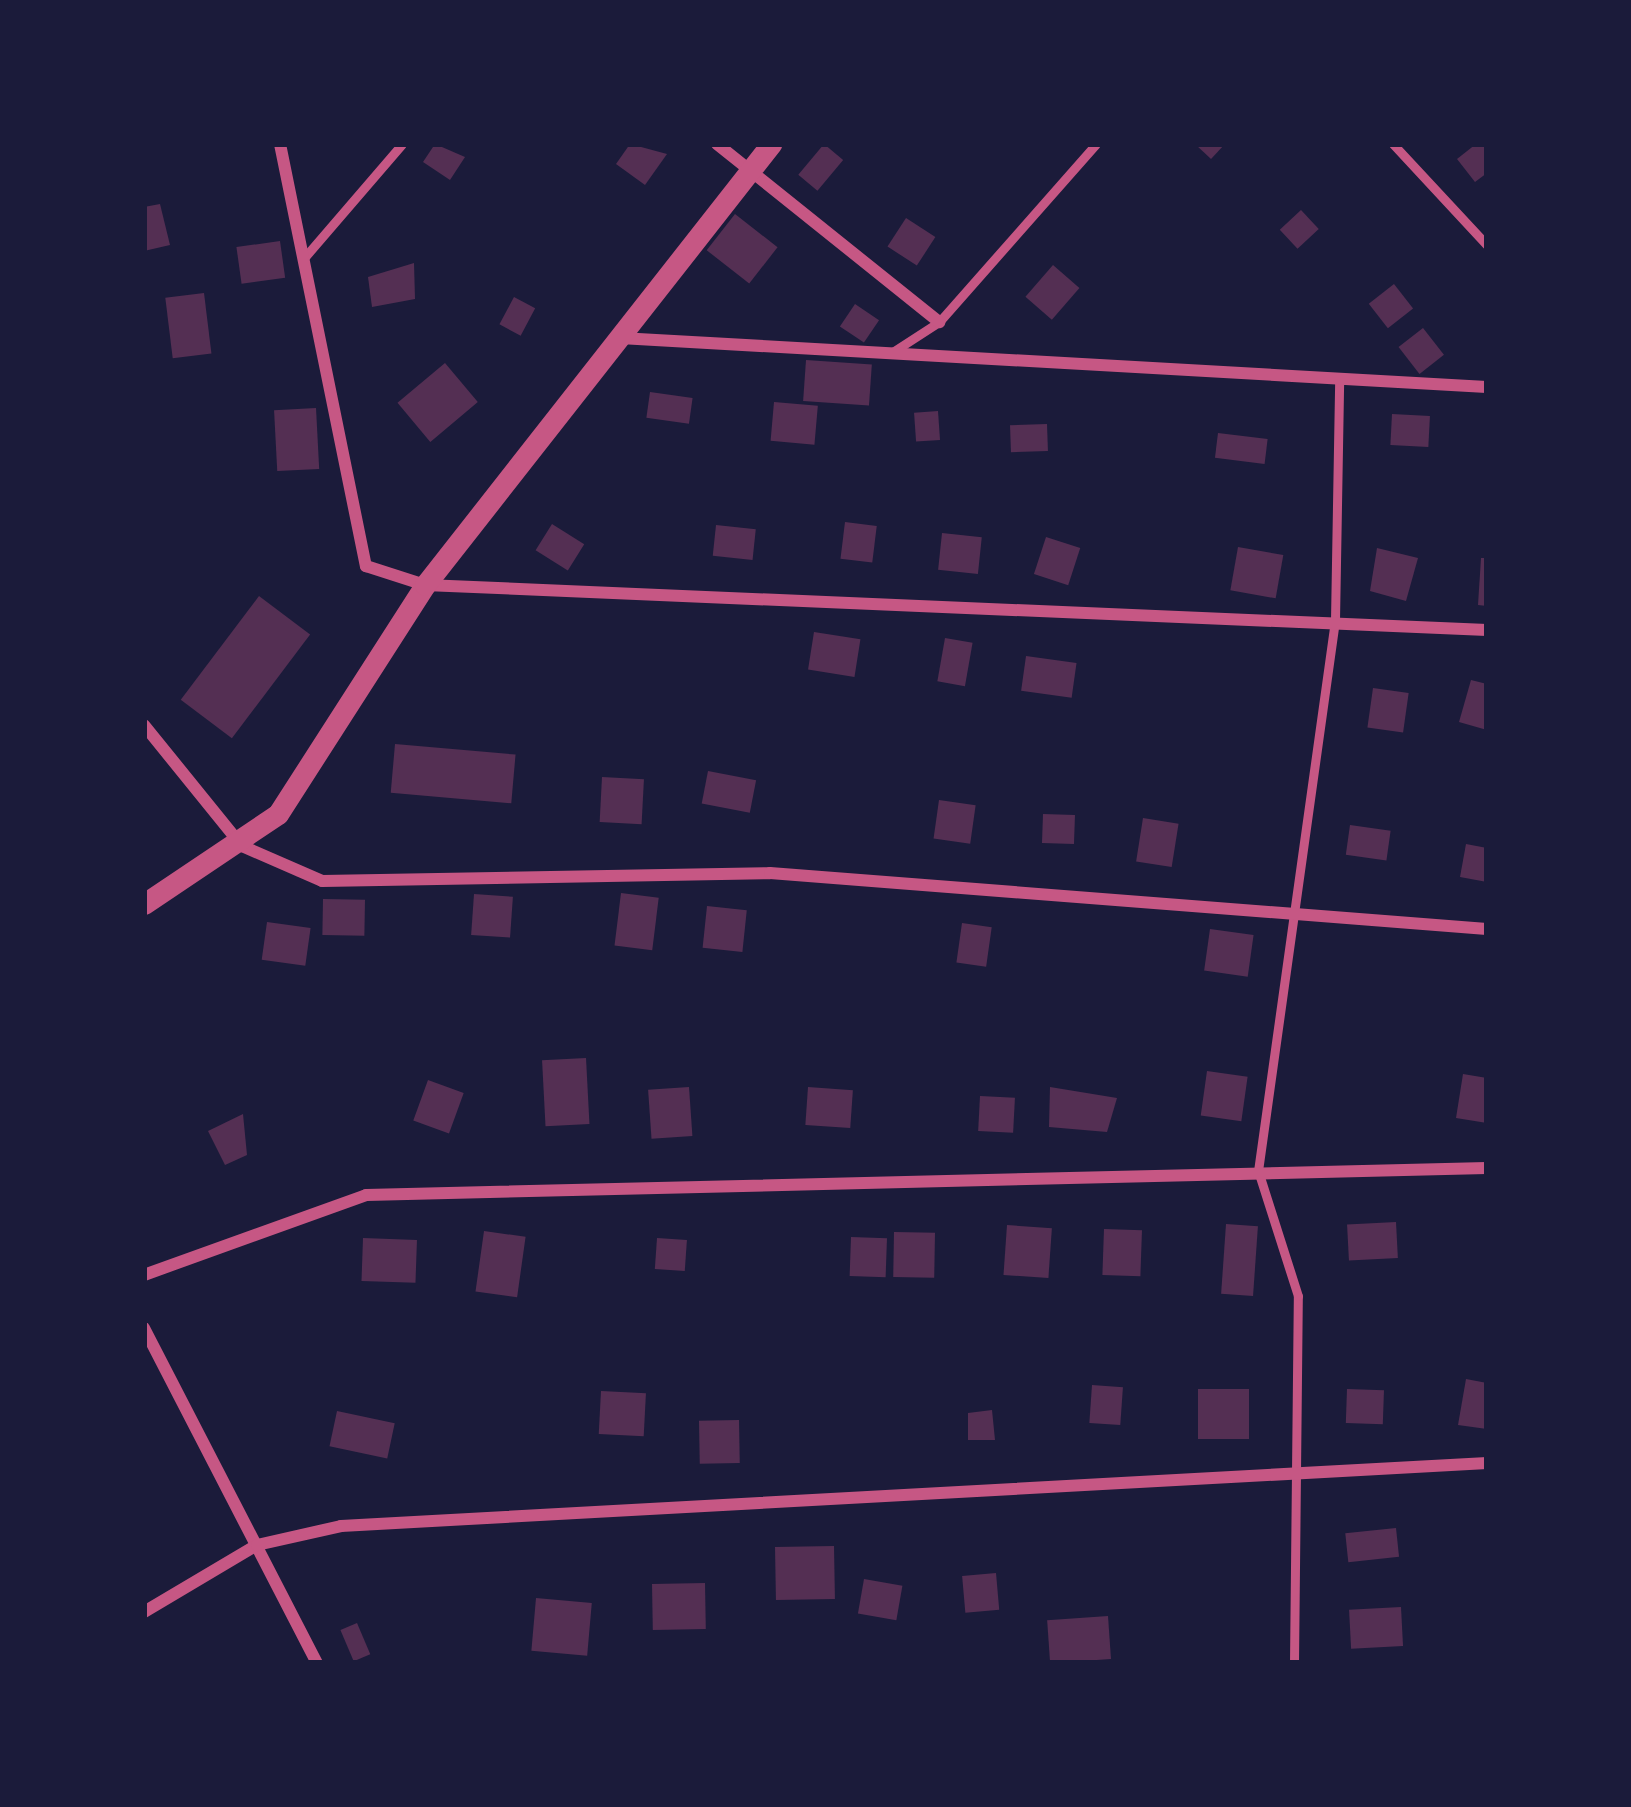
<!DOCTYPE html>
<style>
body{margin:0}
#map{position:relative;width:1631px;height:1807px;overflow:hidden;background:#1b1b3a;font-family:"Golos Text",sans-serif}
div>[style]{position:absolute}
.building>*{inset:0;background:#542f53;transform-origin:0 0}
.service>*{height:9px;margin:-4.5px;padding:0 4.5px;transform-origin:4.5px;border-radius:4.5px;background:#c65784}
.minor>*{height:12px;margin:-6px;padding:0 6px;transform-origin:6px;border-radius:6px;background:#c65784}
.tertiary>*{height:21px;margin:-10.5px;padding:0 10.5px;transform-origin:10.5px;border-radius:10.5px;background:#c65784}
span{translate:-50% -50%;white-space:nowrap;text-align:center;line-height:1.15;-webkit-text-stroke:12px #1b1b3a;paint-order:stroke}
.frame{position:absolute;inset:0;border:147px solid #1b1b3a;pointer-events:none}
</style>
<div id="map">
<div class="building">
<i style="clip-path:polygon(435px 144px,465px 157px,450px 180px,423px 162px)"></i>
<i style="clip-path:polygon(630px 144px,667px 154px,645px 185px,616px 164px)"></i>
<i style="left:824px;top:144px;width:25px;height:40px;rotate:40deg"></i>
<i style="clip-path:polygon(1195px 144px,1225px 144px,1211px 159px)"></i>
<i style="clip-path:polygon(1476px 144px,1487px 144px,1487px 173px,1475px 182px,1457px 159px)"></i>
<i style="clip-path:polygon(160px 204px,170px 245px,144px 251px,144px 207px)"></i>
<i style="left:1301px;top:210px;width:26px;height:29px;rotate:47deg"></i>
<i style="left:735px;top:214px;width:54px;height:46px;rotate:38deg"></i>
<i style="left:906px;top:218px;width:35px;height:34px;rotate:33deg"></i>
<i style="left:280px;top:241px;width:37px;height:44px;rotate:82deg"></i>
<i style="clip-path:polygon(414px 263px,415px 299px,372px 307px,368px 277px)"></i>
<i style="left:1053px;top:265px;width:35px;height:42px;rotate:41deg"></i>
<i style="left:1394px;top:284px;width:31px;height:32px;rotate:52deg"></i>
<i style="left:204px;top:293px;width:61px;height:39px;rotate:83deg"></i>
<i style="left:514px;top:297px;width:24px;height:31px;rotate:28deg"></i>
<i style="left:855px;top:304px;width:29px;height:27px;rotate:34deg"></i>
<i style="left:1423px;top:328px;width:34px;height:31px;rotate:52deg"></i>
<i style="left:806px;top:360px;width:66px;height:41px;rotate:4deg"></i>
<i style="left:445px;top:363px;width:51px;height:62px;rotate:50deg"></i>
<i style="left:650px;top:392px;width:43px;height:26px;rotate:8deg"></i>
<i style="left:774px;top:402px;width:44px;height:39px;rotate:5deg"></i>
<i style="left:316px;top:408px;width:61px;height:42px;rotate:87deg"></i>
<i style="left:938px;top:411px;width:29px;height:24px;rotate:86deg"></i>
<i style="left:1392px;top:414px;width:38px;height:31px;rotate:3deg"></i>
<i style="left:1047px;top:424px;width:27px;height:37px;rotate:88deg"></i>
<i style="left:1218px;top:433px;width:50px;height:25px;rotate:7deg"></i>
<i style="left:845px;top:522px;width:32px;height:37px;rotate:7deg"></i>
<i style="left:552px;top:524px;width:38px;height:31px;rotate:32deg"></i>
<i style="left:716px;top:525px;width:40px;height:31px;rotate:6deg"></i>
<i style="left:942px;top:533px;width:40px;height:37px;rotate:6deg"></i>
<i style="left:1046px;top:537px;width:36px;height:39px;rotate:18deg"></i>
<i style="left:1238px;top:547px;width:46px;height:44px;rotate:10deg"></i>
<i style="clip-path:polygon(1377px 548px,1418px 558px,1406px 601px,1370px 591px)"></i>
<i style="clip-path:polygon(1481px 558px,1487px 558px,1487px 606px,1478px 605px)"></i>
<i style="left:259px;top:596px;width:64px;height:130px;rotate:37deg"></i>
<i style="left:814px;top:632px;width:47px;height:38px;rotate:9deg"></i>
<i style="left:945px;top:638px;width:28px;height:44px;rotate:10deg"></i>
<i style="left:1026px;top:656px;width:51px;height:35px;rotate:8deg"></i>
<i style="clip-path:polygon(1471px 680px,1487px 684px,1487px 730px,1459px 722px)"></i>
<i style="left:1373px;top:688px;width:36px;height:40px;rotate:8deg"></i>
<i style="left:395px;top:744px;width:121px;height:49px;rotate:5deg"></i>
<i style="left:708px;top:771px;width:49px;height:33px;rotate:11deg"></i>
<i style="left:602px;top:777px;width:42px;height:45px;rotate:3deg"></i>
<i style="left:939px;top:800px;width:37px;height:39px;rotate:8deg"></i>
<i style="left:1043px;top:814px;width:32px;height:29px;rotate:2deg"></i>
<i style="left:1143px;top:818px;width:36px;height:44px;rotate:9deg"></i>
<i style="left:1350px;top:825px;width:41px;height:30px;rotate:8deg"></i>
<i style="clip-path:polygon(1466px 844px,1487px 848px,1487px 882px,1460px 877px)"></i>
<i style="left:621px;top:893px;width:38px;height:53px;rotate:7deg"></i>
<i style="left:474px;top:894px;width:39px;height:41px;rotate:4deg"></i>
<i style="left:323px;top:899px;width:42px;height:36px;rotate:1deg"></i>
<i style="left:707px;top:906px;width:40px;height:42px;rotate:6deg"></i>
<i style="left:267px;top:922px;width:44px;height:38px;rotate:8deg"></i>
<i style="left:962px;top:923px;width:30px;height:40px;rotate:8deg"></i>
<i style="left:1210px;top:929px;width:44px;height:42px;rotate:8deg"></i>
<i style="left:586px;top:1058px;width:66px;height:44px;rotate:87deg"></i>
<i style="left:1207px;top:1071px;width:41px;height:45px;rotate:8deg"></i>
<i style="clip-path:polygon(1463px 1074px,1487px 1078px,1487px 1123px,1456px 1118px)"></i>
<i style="left:428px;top:1080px;width:38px;height:43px;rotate:20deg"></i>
<i style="left:689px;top:1087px;width:49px;height:41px;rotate:86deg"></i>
<i style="left:808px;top:1087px;width:45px;height:38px;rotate:4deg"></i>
<i style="clip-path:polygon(1050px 1087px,1117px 1098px,1107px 1132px,1049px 1127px)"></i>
<i style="left:980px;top:1096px;width:35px;height:35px;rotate:3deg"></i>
<i style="clip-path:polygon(243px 1114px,247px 1155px,225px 1165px,208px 1131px)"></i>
<i style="left:1396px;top:1222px;width:36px;height:49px;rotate:87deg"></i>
<i style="left:1226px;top:1224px;width:32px;height:70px;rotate:4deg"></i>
<i style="left:1007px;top:1225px;width:45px;height:50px;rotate:4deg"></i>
<i style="left:1104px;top:1229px;width:38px;height:46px;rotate:2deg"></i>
<i style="left:484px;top:1231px;width:42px;height:61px;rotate:8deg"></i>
<i style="left:894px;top:1232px;width:41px;height:45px;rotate:1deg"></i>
<i style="left:851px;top:1237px;width:36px;height:39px;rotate:2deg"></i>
<i style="left:363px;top:1238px;width:54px;height:43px;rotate:2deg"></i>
<i style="left:657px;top:1238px;width:30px;height:31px;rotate:4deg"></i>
<i style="clip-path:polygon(1466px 1379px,1487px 1383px,1487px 1429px,1458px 1425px)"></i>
<i style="left:1092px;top:1385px;width:31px;height:38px;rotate:4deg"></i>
<i style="left:1249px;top:1389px;width:50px;height:51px;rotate:90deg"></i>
<i style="left:1347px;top:1389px;width:37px;height:34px;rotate:2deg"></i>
<i style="left:601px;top:1391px;width:45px;height:43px;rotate:3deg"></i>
<i style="clip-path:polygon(992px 1410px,995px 1440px,968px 1440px,968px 1413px)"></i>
<i style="left:337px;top:1411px;width:59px;height:36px;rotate:12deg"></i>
<i style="left:739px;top:1420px;width:43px;height:40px;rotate:89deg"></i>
<i style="left:1396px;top:1528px;width:29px;height:51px;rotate:84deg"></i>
<i style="left:834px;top:1546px;width:53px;height:59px;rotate:89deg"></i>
<i style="left:996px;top:1573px;width:37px;height:34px;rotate:85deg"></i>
<i style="left:864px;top:1579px;width:39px;height:35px;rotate:10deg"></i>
<i style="left:705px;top:1583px;width:46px;height:53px;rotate:89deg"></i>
<i style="left:536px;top:1598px;width:56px;height:53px;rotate:5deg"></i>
<i style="left:1401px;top:1607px;width:39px;height:52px;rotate:87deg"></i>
<i style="left:1108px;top:1616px;width:43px;height:61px;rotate:86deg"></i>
<i style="left:357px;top:1623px;width:34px;height:18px;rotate:67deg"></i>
</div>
<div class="service">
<i style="left:1393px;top:144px;width:138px;rotate:47.1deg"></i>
<i style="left:304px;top:258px;width:150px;rotate:-49.3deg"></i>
<i style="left:891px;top:353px;width:57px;rotate:-32.9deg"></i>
<i style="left:939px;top:322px;width:237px;rotate:-48.6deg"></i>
<i style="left:1294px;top:1663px;width:367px;rotate:-89.4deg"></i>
<i style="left:1298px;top:1296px;width:131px;rotate:-107.7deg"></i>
<i style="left:1258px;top:1171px;width:556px;rotate:-82.04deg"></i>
<i style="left:1335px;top:620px;width:238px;rotate:-89deg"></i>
</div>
<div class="minor">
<i style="left:280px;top:144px;width:431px;rotate:78.5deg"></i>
<i style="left:366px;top:566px;width:62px;rotate:17.9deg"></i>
<i style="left:425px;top:585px;width:1063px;rotate:2.43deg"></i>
<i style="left:717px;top:144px;width:285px;rotate:38.7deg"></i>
<i style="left:620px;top:338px;width:868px;rotate:3.23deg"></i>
<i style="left:144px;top:725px;width:156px;rotate:51deg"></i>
<i style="left:242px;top:846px;width:87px;rotate:23.6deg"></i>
<i style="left:322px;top:881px;width:448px;rotate:-1deg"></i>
<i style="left:770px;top:873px;width:719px;rotate:4.47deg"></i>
<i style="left:144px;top:1275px;width:236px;rotate:-19.8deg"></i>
<i style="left:366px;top:1195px;width:1121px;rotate:-1.38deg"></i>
<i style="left:144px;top:1328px;width:377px;rotate:62.7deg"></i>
<i style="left:144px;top:1612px;width:131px;rotate:-30.7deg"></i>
<i style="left:257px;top:1545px;width:86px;rotate:-12.7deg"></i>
<i style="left:341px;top:1526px;width:1148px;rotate:-3.15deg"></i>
</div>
<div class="tertiary">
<i style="left:144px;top:904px;width:161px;rotate:-33.9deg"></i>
<i style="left:278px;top:814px;width:272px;rotate:-57.3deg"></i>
<i style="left:425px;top:585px;width:561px;rotate:-51.88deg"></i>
</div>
<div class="frame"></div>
</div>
